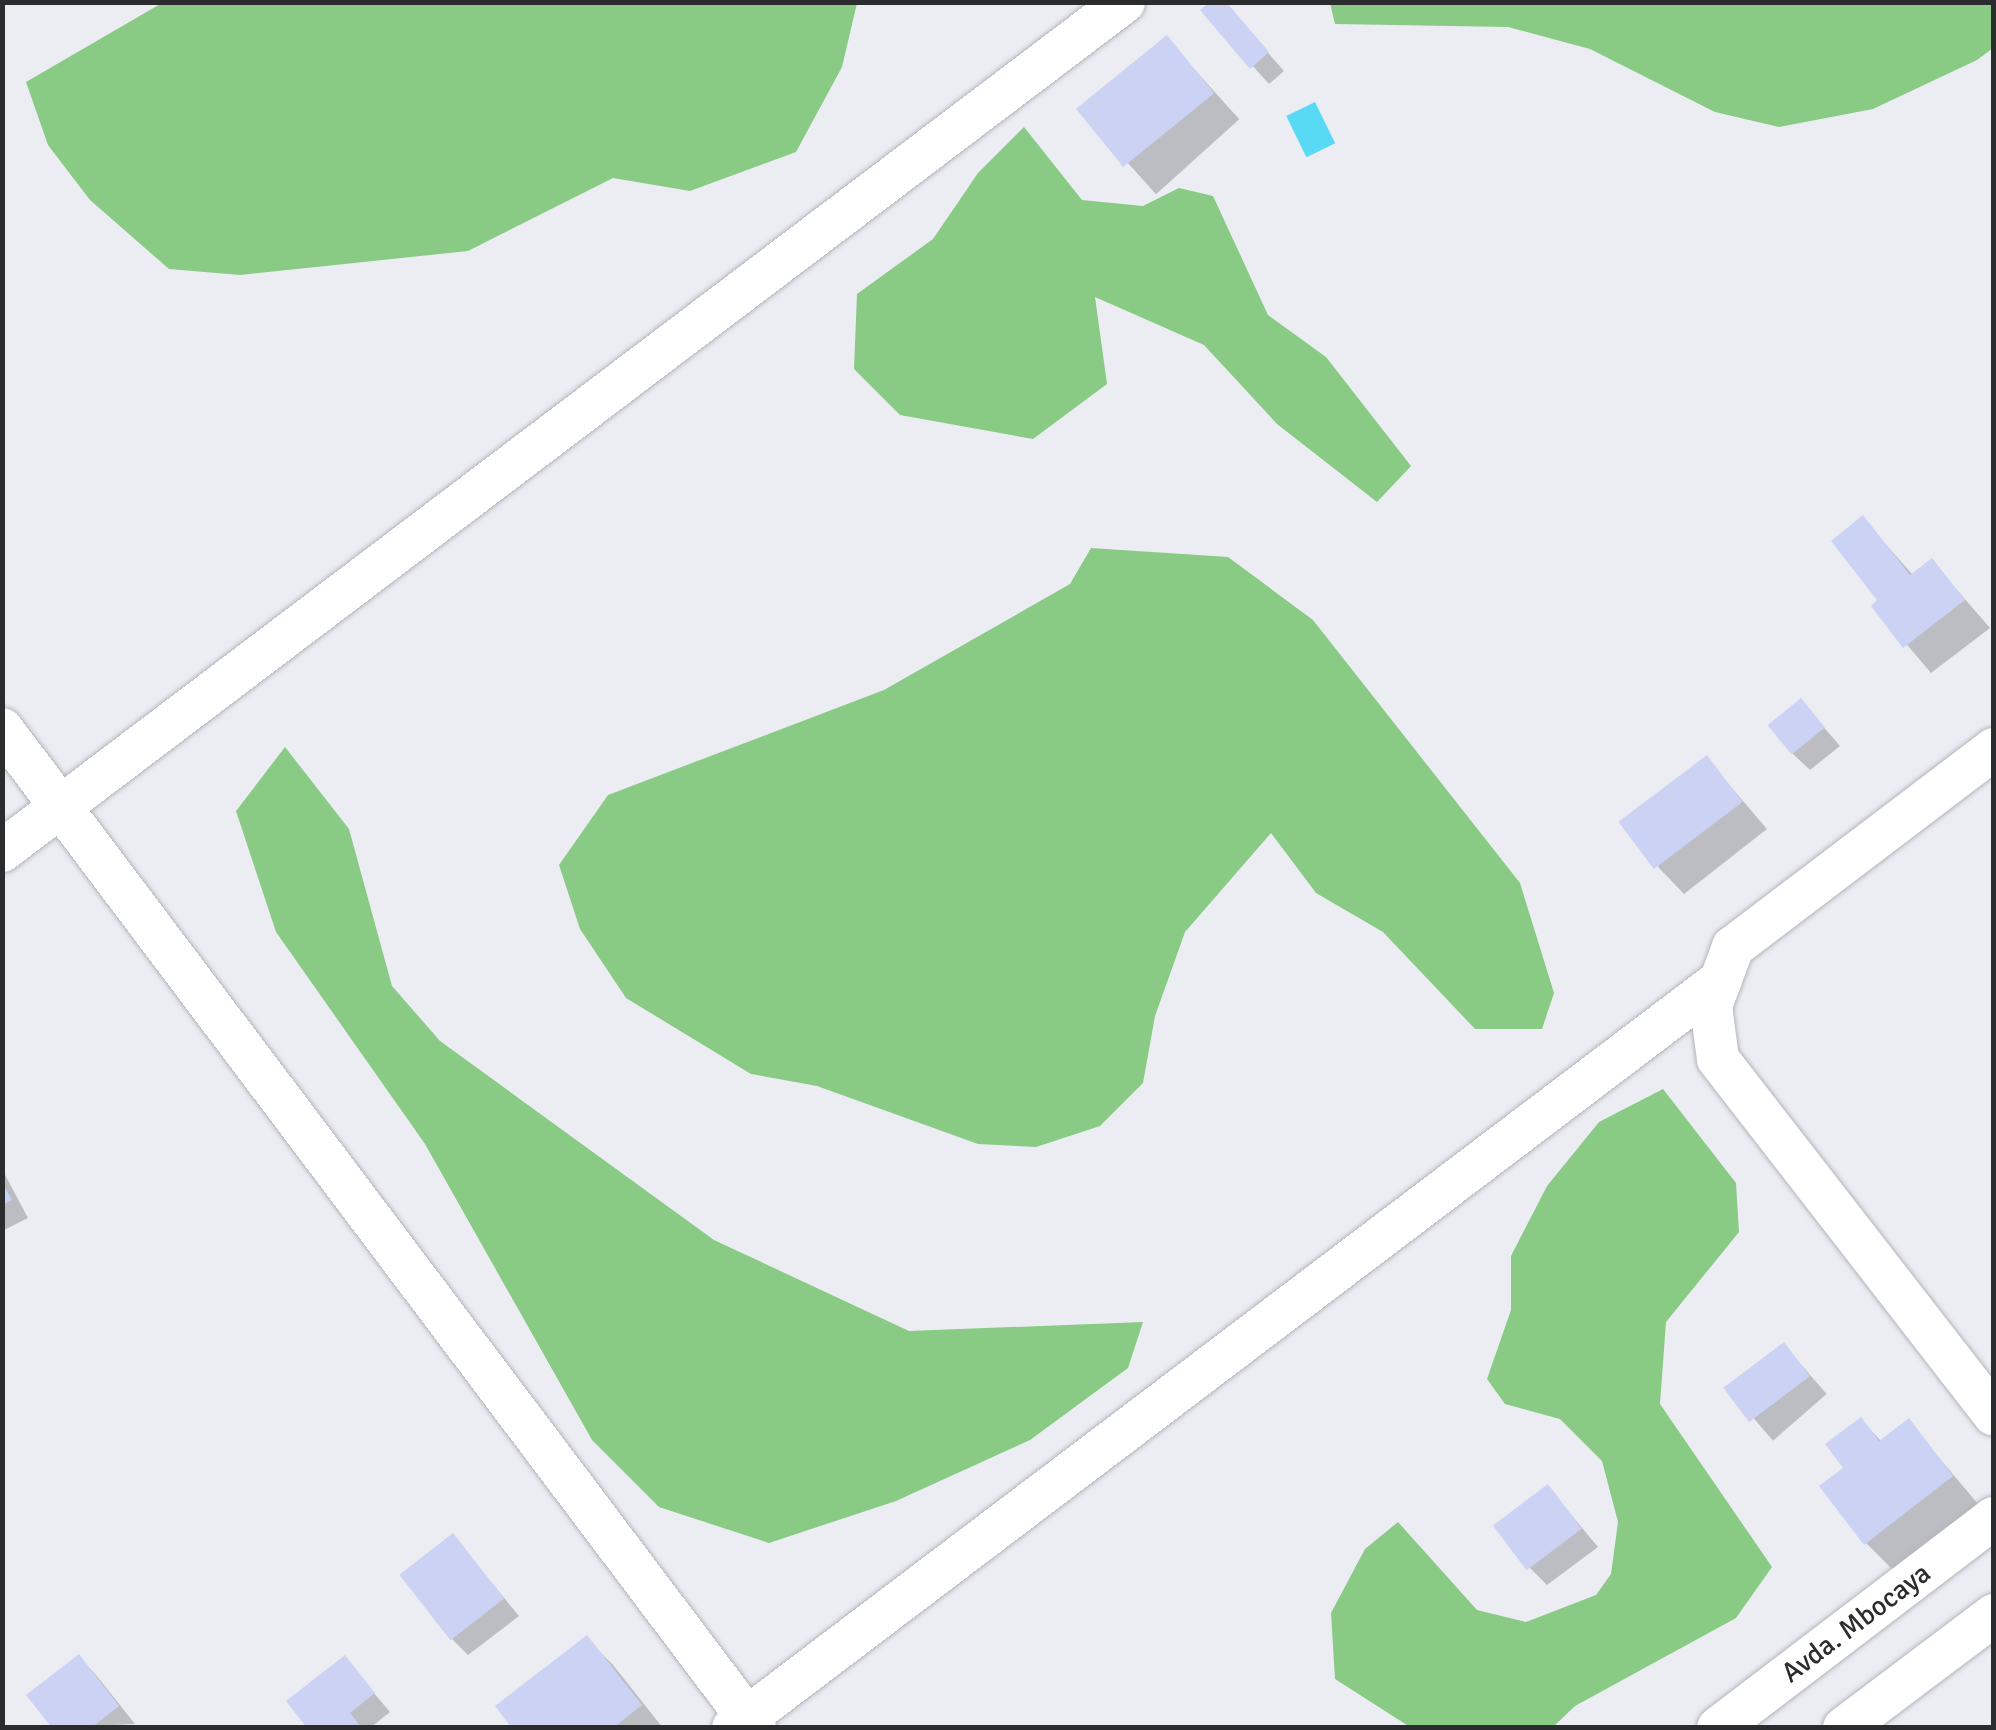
<!DOCTYPE html>
<style>
body{margin:0}
#map{position:relative;width:1996px;height:1730px;overflow:hidden;background:#ebedf3;font-family:Signika,sans-serif}
div>[style]{position:absolute}
.forest>*{inset:0;background:#89ca84}
.water>*{inset:0;background:#58daf4;transform-origin:0 0}
.shadow>*{inset:0;background:#0003;transform-origin:0 0}
.building>*{inset:0;background:#cbd2f4;transform-origin:0 0}
.roads{filter:drop-shadow(0 0 2px #b4b5bb) drop-shadow(0 0 2px #b4b5bb)}
.minor>*{height:42px;margin:-21px;padding:0 21px;transform-origin:21px;border-radius:21px;background:#fff}
span{translate:-50% -50%;white-space:nowrap;text-align:center;line-height:1.15;-webkit-text-stroke:8px #fff;paint-order:stroke}
.street-label{font-size:28px;color:#2b2c2e}
.frame{position:absolute;inset:0;border:5px solid #2b2c2e;pointer-events:none}
</style>
<div id="map">
<div class="forest">
<i style="clip-path:polygon(162px 3px,162px 2px,857px 3px,842px 67px,796px 152px,690px 191px,613px 178px,468px 251px,240px 275px,169px 269px,90px 200px,48px 145px,26px 82px)"></i>
<i style="clip-path:polygon(1330px 3px,1993px 3px,1993px 48px,1977px 60px,1873px 109px,1779px 127px,1715px 112px,1590px 49px,1508px 27px,1335px 24px)"></i>
<i style="clip-path:polygon(1024px 127px,1082px 200px,1143px 206px,1179px 188px,1213px 196px,1268px 315px,1326px 357px,1411px 466px,1377px 502px,1277px 424px,1204px 345px,1095px 297px,1107px 384px,1033px 439px,900px 415px,854px 369px,857px 294px,933px 239px,978px 173px)"></i>
<i style="clip-path:polygon(1091px 548px,1228px 557px,1313px 620px,1520px 883px,1554px 993px,1542px 1029px,1475px 1029px,1383px 932px,1316px 893px,1271px 833px,1185px 932px,1155px 1016px,1143px 1083px,1100px 1126px,1036px 1147px,978px 1144px,817px 1086px,751px 1074px,626px 998px,580px 929px,559px 865px,608px 795px,884px 690px,1070px 584px)"></i>
<i style="clip-path:polygon(285px 747px,349px 829px,392px 986px,440px 1041px,714px 1240px,909px 1331px,1143px 1322px,1128px 1368px,1030px 1440px,896px 1501px,769px 1543px,659px 1507px,592px 1440px,425px 1144px,276px 932px,236px 811px)"></i>
<i style="clip-path:polygon(1663px 1089px,1736px 1183px,1739px 1232px,1666px 1322px,1660px 1404px,1772px 1567px,1736px 1618px,1575px 1706px,1553px 1727px,1410px 1727px,1335px 1679px,1331px 1613px,1365px 1549px,1398px 1522px,1477px 1610px,1526px 1622px,1596px 1595px,1611px 1574px,1618px 1522px,1602px 1461px,1560px 1419px,1505px 1404px,1487px 1379px,1511px 1310px,1511px 1256px,1547px 1186px,1599px 1122px)"></i>
</div>
<div class="water">
<i style="left:1315px;top:102px;width:46px;height:32px;rotate:64deg"></i>
</div>
<div class="shadow">
<i style="clip-path:polygon(1213px 2px,1224px 2px,1284px 71px,1269px 84px,1203px 11px)"></i>
<i style="left:1167px;top:39px;width:108px;height:112px;rotate:48deg"></i>
<i style="clip-path:polygon(1863px 519px,1913px 575px,1932px 561px,1990px 628px,1931px 673px,1874px 606px,1881px 601px)"></i>
<i style="clip-path:polygon(1801px 701px,1840px 746px,1810px 770px,1792px 753px)"></i>
<i style="clip-path:polygon(1706px 758px,1767px 829px,1684px 894px,1658px 867px)"></i>
<i style="clip-path:polygon(2px 1169px,28px 1218px,2px 1231px)"></i>
<i style="left:1784px;top:1345px;width:65px;height:71px;rotate:49deg"></i>
<i style="clip-path:polygon(1861px 1420px,1882px 1442px,1908px 1421px,1978px 1504px,1892px 1569px,1866px 1543px,1846px 1469px)"></i>
<i style="clip-path:polygon(1548px 1487px,1598px 1547px,1547px 1585px,1530px 1568px)"></i>
<i style="clip-path:polygon(453px 1536px,519px 1616px,468px 1655px,451px 1638px)"></i>
<i style="clip-path:polygon(587px 1639px,613px 1665px,663px 1728px,515px 1728px)"></i>
<i style="clip-path:polygon(79px 1657px,96px 1675px,135px 1724px,55px 1728px)"></i>
<i style="clip-path:polygon(345px 1659px,390px 1712px,370px 1728px,310px 1728px)"></i>
</div>
<div class="building">
<i style="clip-path:polygon(1209px 3px,1227px 3px,1269px 52px,1250px 69px,1200px 10px)"></i>
<i style="left:1167px;top:35px;width:75px;height:117px;rotate:51deg"></i>
<i style="clip-path:polygon(1863px 515px,1910px 575px,1932px 558px,1965px 600px,1903px 648px,1871px 606px,1877px 600px,1831px 541px)"></i>
<i style="left:1801px;top:698px;width:38px;height:43px;rotate:51deg"></i>
<i style="left:1707px;top:755px;width:59px;height:111px;rotate:53deg"></i>
<i style="clip-path:polygon(2px 1182px,12px 1200px,2px 1205px)"></i>
<i style="left:1784px;top:1342px;width:43px;height:76px;rotate:53deg"></i>
<i style="clip-path:polygon(1861px 1417px,1879px 1441px,1909px 1418px,1953px 1476px,1864px 1545px,1819px 1486px,1843px 1468px,1825px 1444px)"></i>
<i style="left:1548px;top:1484px;width:56px;height:69px;rotate:53deg"></i>
<i style="left:453px;top:1533px;width:83px;height:68px;rotate:52deg"></i>
<i style="clip-path:polygon(587px 1635px,642px 1705px,613px 1728px,512px 1728px,495px 1706px)"></i>
<i style="clip-path:polygon(79px 1654px,119px 1706px,91px 1728px,52px 1728px,26px 1695px)"></i>
<i style="clip-path:polygon(345px 1655px,375px 1693px,350px 1713px,362px 1728px,307px 1728px,286px 1701px)"></i>
</div>
<div class="roads">
<div class="minor">
<i style="left:2px;top:729px;width:1251px;rotate:52.99deg"></i>
<i style="left:1994px;top:749px;width:328px;rotate:142.8deg"></i>
<i style="left:1733px;top:947px;width:63px;rotate:110.4deg"></i>
<i style="left:1711px;top:1006px;width:53px;rotate:82.5deg"></i>
<i style="left:1718px;top:1059px;width:450px;rotate:52.2deg"></i>
<i style="left:2px;top:851px;width:1407px;rotate:-37.11deg"></i>
<i style="left:733px;top:1728px;width:1239px;rotate:-37.13deg"></i>
<i style="left:1718px;top:1728px;width:347px;rotate:-37.3deg"></i>
<i style="left:1844px;top:1728px;width:188px;rotate:-37deg"></i>
</div>
</div>
<div class="street-label">
<span style="left:1856px;top:1623px;rotate:-37deg">Avda. Mbocaya</span>
</div>
<div class="frame"></div>
</div>
